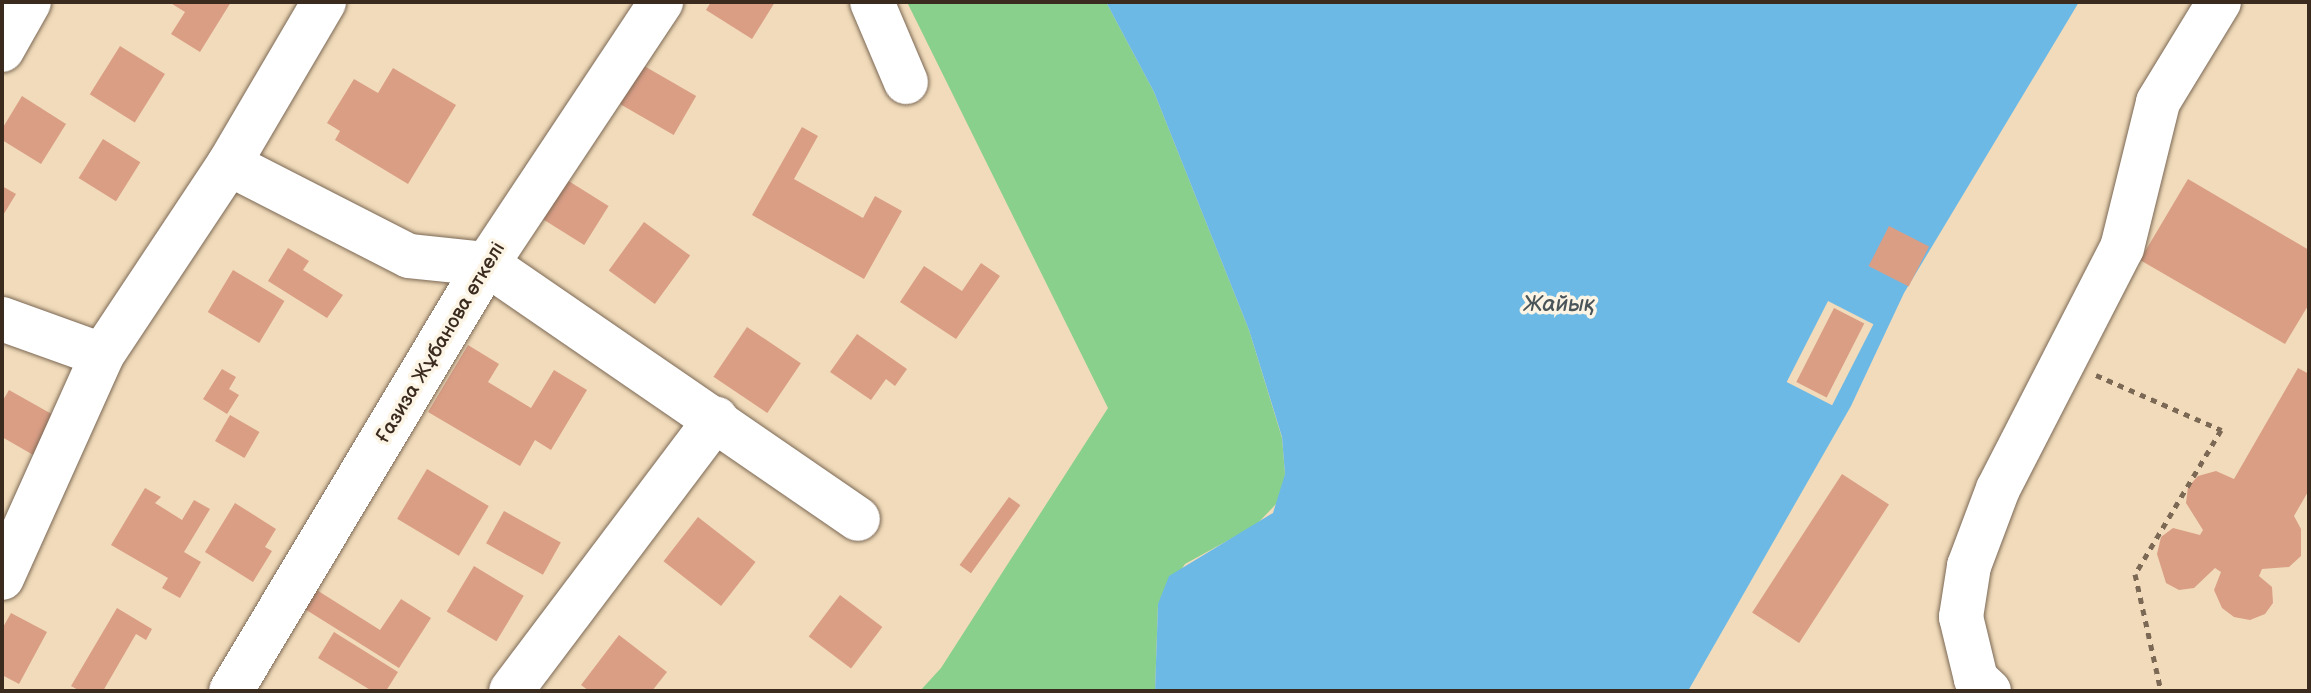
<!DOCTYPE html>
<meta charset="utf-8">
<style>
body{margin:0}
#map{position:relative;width:2311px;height:693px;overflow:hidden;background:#f1dbba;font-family:"Balsamiq Sans",sans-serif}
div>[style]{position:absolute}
.green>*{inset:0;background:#88d08c}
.water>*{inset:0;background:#6db9e6}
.pier>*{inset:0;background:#f1dbba;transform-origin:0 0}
.building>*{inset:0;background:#da9e85;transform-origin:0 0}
.path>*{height:5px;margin-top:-2.5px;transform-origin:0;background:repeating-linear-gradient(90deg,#7b6855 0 6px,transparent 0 12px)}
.roads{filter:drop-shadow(0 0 2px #7b6855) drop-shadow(0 0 2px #7b6855)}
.minor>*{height:44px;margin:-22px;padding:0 22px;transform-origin:22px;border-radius:22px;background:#fff}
span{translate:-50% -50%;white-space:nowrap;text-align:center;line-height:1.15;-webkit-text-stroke:7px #fcf5e5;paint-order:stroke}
.street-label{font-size:20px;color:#3b2a1e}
.water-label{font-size:22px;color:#4a555a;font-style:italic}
.frame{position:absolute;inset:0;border:4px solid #3b2a1e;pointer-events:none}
</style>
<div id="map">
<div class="green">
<i style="clip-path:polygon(907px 2px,1106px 2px,1154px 92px,1249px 330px,1282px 438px,1285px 474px,1280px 500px,1256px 525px,1185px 564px,1158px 604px,1155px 691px,920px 691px,941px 668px,1108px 408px)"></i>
</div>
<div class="water">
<i style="clip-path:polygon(1106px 2px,2079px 2px,1904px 293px,1851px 406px,1688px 691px,1155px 691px,1158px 604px,1169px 576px,1273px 513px,1285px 474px,1282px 437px,1249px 330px,1154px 92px)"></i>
</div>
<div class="pier">
<i style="left:1828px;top:301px;width:51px;height:91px;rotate:27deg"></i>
</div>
<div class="building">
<i style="clip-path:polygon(169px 2px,231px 2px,200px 52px,171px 34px,185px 12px)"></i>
<i style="clip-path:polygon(711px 2px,775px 2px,752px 39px,706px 10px)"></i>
<i style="left:120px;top:46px;width:53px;height:57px;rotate:32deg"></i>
<i style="left:639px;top:63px;width:66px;height:45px;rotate:30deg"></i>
<i style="clip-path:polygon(393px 68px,456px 105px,408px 184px,335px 140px,340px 131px,327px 123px,354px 79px,378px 93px)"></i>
<i style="clip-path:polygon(22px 96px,66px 124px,41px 164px,2px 140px,2px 129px)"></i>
<i style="clip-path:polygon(802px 127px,818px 136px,794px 179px,863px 218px,875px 196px,902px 211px,864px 279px,752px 215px)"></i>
<i style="left:103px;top:139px;width:44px;height:46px;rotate:32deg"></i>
<i style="clip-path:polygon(2188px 179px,2309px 250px,2309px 304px,2285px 344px,2140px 260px)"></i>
<i style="left:567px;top:180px;width:49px;height:46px;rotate:32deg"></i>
<i style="clip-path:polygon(2px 186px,16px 194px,2px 217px)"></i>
<i style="left:644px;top:222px;width:57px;height:60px;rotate:36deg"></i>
<i style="left:1889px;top:226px;width:45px;height:45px;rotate:27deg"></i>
<i style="clip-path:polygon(288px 248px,309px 261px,303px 270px,343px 295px,327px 318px,268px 281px)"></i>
<i style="clip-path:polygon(981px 263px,1000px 276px,956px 339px,900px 302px,924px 266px,962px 291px)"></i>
<i style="left:233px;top:270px;width:60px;height:49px;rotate:31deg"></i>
<i style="left:1834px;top:308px;width:34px;height:83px;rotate:27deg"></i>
<i style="left:747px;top:327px;width:65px;height:60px;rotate:34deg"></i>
<i style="clip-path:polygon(857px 334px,907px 369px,895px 386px,886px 379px,871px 400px,830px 372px)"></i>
<i style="clip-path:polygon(468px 345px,499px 364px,488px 382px,531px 408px,554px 370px,587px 390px,551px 450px,535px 440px,520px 466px,428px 412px)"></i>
<i style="clip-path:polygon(2298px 368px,2309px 374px,2309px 490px,2294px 516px,2301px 529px,2301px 556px,2289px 567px,2262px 569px,2259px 576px,2272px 587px,2273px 603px,2265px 614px,2250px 620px,2234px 617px,2222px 608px,2214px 590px,2221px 572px,2215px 568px,2194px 588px,2179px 590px,2166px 583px,2157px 554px,2161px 537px,2173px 528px,2200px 535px,2203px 530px,2186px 503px,2188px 487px,2198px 476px,2216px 471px,2234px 479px)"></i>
<i style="clip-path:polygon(222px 369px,236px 377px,229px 389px,239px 395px,227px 414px,203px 399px)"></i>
<i style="clip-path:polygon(9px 390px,57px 417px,35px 456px,2px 437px,2px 402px)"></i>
<i style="left:230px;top:415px;width:34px;height:30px;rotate:30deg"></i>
<i style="left:427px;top:469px;width:72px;height:58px;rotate:31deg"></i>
<i style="left:1842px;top:474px;width:56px;height:165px;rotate:33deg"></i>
<i style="clip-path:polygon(145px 488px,161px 497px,155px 503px,182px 520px,194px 500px,210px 509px,184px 552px,201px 562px,180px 598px,162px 588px,168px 578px,111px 545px)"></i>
<i style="left:1009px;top:497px;width:14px;height:84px;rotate:36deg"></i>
<i style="clip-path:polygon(235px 503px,276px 529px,265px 547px,272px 551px,253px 582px,205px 552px)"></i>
<i style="left:504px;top:511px;width:65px;height:37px;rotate:29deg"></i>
<i style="left:698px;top:517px;width:73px;height:56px;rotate:38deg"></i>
<i style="left:474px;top:566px;width:58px;height:53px;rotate:31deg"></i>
<i style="clip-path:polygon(312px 587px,380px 630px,401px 599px,431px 618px,399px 668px,300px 606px)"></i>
<i style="left:840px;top:595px;width:53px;height:52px;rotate:37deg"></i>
<i style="clip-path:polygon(117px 608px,152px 629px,146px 640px,136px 634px,103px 691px,80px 691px,71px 686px)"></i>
<i style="clip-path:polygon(11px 613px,47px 632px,19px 684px,2px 675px,2px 629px)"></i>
<i style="clip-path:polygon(334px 632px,398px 672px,386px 691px,372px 691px,318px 658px)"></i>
<i style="clip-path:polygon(619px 635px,667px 672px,652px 691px,589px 691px,581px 685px)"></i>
</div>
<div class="path">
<i style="left:2096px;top:375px;width:137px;rotate:23.7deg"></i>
<i style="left:2221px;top:430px;width:168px;rotate:120.8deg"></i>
<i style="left:2135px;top:574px;width:120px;rotate:77.5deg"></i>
</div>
<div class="roads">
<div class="minor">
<i style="left:872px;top:2px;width:87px;rotate:67deg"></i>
<i style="left:2px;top:50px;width:55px;rotate:-60.6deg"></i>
<i style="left:229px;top:164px;width:202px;rotate:27.1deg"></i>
<i style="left:409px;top:256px;width:78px;rotate:5.9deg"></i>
<i style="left:487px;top:264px;width:450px;rotate:34.5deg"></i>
<i style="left:2px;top:319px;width:106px;rotate:19.8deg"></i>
<i style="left:2px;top:578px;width:244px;rotate:-65.8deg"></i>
<i style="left:102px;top:355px;width:229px;rotate:-56.4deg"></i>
<i style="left:229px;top:164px;width:188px;rotate:-59.6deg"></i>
<i style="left:231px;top:691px;width:498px;rotate:-59.1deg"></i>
<i style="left:487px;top:264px;width:315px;rotate:-56.4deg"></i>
<i style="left:511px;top:691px;width:341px;rotate:-53deg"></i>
<i style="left:1989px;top:691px;width:18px;rotate:-137deg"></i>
<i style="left:1976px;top:679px;width:64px;rotate:-103.6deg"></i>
<i style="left:1961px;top:617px;width:52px;rotate:-81.1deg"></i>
<i style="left:1969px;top:566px;width:82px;rotate:-69.4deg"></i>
<i style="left:1998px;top:489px;width:271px;rotate:-62.8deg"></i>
<i style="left:2122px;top:248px;width:150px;rotate:-76.1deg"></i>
<i style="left:2158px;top:102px;width:117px;rotate:-58.6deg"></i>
</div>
</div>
<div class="street-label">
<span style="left:441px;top:343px;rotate:-59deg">Ғазиза Жұбанова өткелі</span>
</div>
<div class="water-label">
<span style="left:1559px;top:305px">Жайық</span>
</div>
<div class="frame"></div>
</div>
